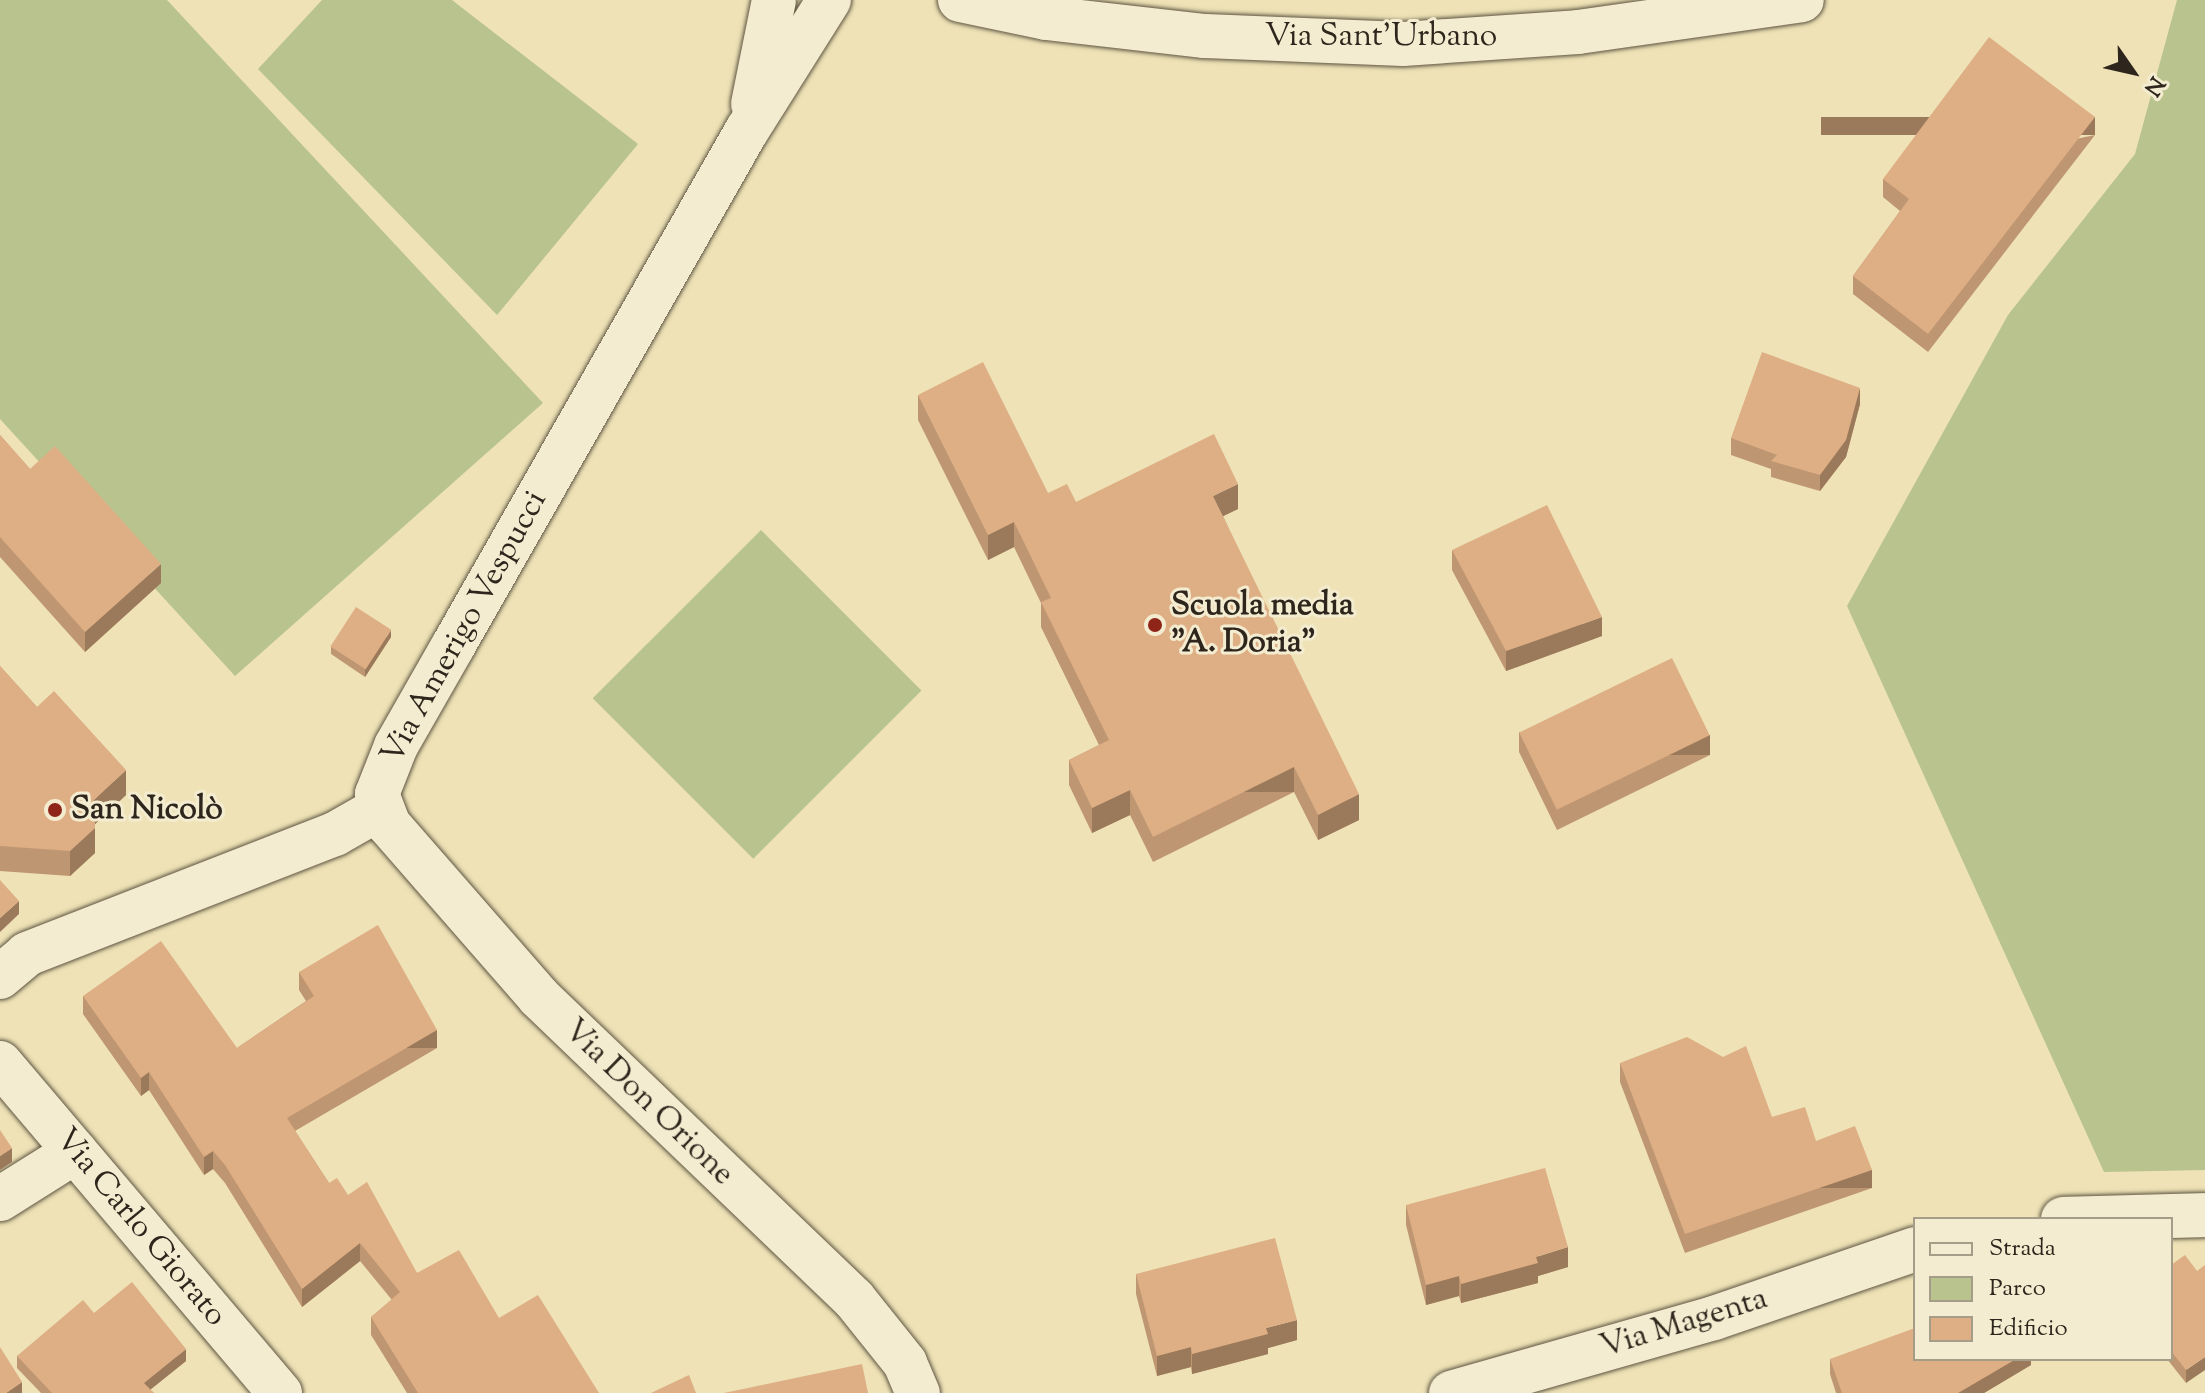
<!DOCTYPE html>
<meta charset="utf-8">
<style>
body{margin:0}
#map{position:relative;width:2205px;height:1393px;overflow:hidden;background:#eee2b6;font-family:"Sorts Mill Goudy",serif}
div>[style]{position:absolute}
.green>*{inset:0;background:#b9c38e;transform-origin:0 0}
.roads{filter:drop-shadow(0 0 2px #5e5542) drop-shadow(0 0 2px #5e5542)}
.street>*{height:44px;margin:-22px;padding:0 22px;transform-origin:22px;border-radius:22px;background:#f4ecd0}
.secondary>*{height:44px;margin:-22px;padding:0 22px;transform-origin:22px;border-radius:22px;background:#f4ecd0}
.wall>*{inset:0;background:#bf9672}
.shaded-wall>*{inset:0;background:#9b7a5c;transform-origin:0 0}
.building>*{inset:0;background:#deae84;transform-origin:0 0}
.dots>*{width:22px;height:22px;translate:-50% -50%;box-sizing:border-box;border:4px solid #f4ecd0;border-radius:50%}
span{translate:-50% -50%;white-space:nowrap;text-align:center;line-height:1.15;-webkit-text-stroke:6px #f4ecd0;paint-order:stroke}
.street-label{font-size:32px;color:#2e261c}
.poi-label{font-size:32px;color:#2e261c;font-weight:700}
.left{translate:0 -50%;text-align:left}
.legend{position:absolute;left:1913px;top:1217px;width:260px;height:144px;box-sizing:border-box;background:#f4ecd0;border:2px solid #a59d88;margin:0;padding:10px 14px;list-style:none;font-size:24px;color:#2e261c}
.legend li{display:flex;align-items:center;gap:16px;height:40px}
.legend b{width:40px;border:2px solid #a59d88}
.north{position:absolute;left:2093px;top:32px;width:80px;height:80px;-webkit-text-stroke:6px #f4ecd0;paint-order:stroke;rotate:124deg;font-size:22px;font-weight:700;line-height:32px;text-align:center;color:#2e261c}
.north::after{content:'';display:block;margin:auto;width:28px;height:36px;background:#2e261c;clip-path:polygon(50% 0,100% 100%,50% 72%,0 100%)}
</style>
<div id="map">
<div class="green">
<i style="clip-path:polygon(0 0,167px 0,543px 403px,235px 676px,0 419px)"></i>
<i style="clip-path:polygon(322px 0,452px 0,638px 144px,497px 315px,258px 69px)"></i>
<i style="clip-path:polygon(2177px 0,2205px 0,2205px 1170px,2104px 1172px,1847px 606px,2008px 315px,2135px 154px)"></i>
<i style="left:761px;top:530px;width:227px;height:238px;rotate:45deg"></i>
</div>
<div class="roads">
<div class="street">
<i style="left:829px;top:0;width:154px;rotate:122.2deg"></i>
<i style="left:747px;top:130px;width:594px;rotate:119.67deg"></i>
<i style="left:453px;top:646px;width:115px;rotate:119.7deg"></i>
<i style="left:396px;top:746px;width:52px;rotate:111.6deg"></i>
<i style="left:377px;top:794px;width:33px;rotate:69deg"></i>
<i style="left:389px;top:825px;width:228px;rotate:48.9deg"></i>
<i style="left:539px;top:997px;width:436px;rotate:43.8deg"></i>
<i style="left:854px;top:1299px;width:82px;rotate:51.4deg"></i>
<i style="left:905px;top:1363px;width:33px;rotate:67deg"></i>
<i style="left:960px;top:0;width:88px;rotate:11.8deg"></i>
<i style="left:1046px;top:18px;width:160px;rotate:6.5deg"></i>
<i style="left:1205px;top:36px;width:198px;rotate:2.3deg"></i>
<i style="left:1403px;top:44px;width:175px;rotate:-3.9deg"></i>
<i style="left:1578px;top:32px;width:226px;rotate:-8.1deg"></i>
<i style="left:753px;top:104px;width:106px;rotate:-78.6deg"></i>
<i style="left:0;top:977px;width:35px;rotate:-40deg"></i>
<i style="left:27px;top:954px;width:331px;rotate:-21.3deg"></i>
<i style="left:335px;top:834px;width:51px;rotate:-29.6deg"></i>
<i style="left:0;top:1199px;width:89px;rotate:-32.1deg"></i>
<i style="left:2063px;top:1219px;width:142px;rotate:-1.6deg"></i>
<i style="left:1451px;top:1393px;width:273px;rotate:-15.9deg"></i>
<i style="left:1714px;top:1318px;width:213px;rotate:-18.9deg"></i>
</div>
<div class="secondary">
<i style="left:0;top:1063px;width:433px;rotate:49.7deg"></i>
</div>
</div>
<div class="wall">
<i style="clip-path:polygon(2095px 135px,1928px 352px,1853px 294px,1853px 276px,1900px 211px,1883px 197px,1883px 179px)"></i>
<i style="clip-path:polygon(918px 395px,1048px 493px,1076px 502px,1238px 509px,1223px 516px,1359px 820px,1318px 840px,1294px 792px,1153px 862px,1130px 815px,1092px 833px,1069px 785px,1069px 760px,1099px 745px,1041px 627px,1041px 603px,1014px 547px,988px 560px,918px 420px)"></i>
<i style="clip-path:polygon(1860px 404px,1846px 457px,1820px 491px,1771px 477px,1771px 469px,1731px 455px,1731px 438px)"></i>
<i style="clip-path:polygon(0 435px,30px 469px,161px 583px,85px 652px,0 557px)"></i>
<i style="clip-path:polygon(1452px 550px,1602px 636px,1506px 671px,1452px 570px)"></i>
<i style="clip-path:polygon(391px 637px,365px 677px,331px 654px,331px 647px)"></i>
<i style="clip-path:polygon(0 666px,37px 707px,126px 795px,95px 824px,95px 853px,70px 876px,0 871px)"></i>
<i style="clip-path:polygon(1519px 732px,1710px 755px,1557px 830px,1519px 752px)"></i>
<i style="clip-path:polygon(299px 972px,437px 1048px,295px 1131px,329px 1183px,348px 1195px,417px 1273px,499px 1318px,599px 1393px,407px 1393px,371px 1335px,371px 1317px,392px 1300px,360px 1261px,302px 1307px,225px 1183px,213px 1169px,204px 1175px,149px 1090px,141px 1096px,83px 1014px,83px 996px,237px 1048px,306px 1001px,299px 990px)"></i>
<i style="clip-path:polygon(1620px 1063px,1772px 1117px,1816px 1141px,1872px 1188px,1685px 1253px,1620px 1082px)"></i>
<i style="clip-path:polygon(1406px 1205px,1568px 1267px,1538px 1276px,1538px 1283px,1461px 1303px,1459px 1296px,1426px 1305px,1406px 1225px)"></i>
<i style="clip-path:polygon(2171px 1265px,2197px 1271px,2186px 1383px,2167px 1359px,2171px 1359px)"></i>
<i style="clip-path:polygon(1136px 1274px,1297px 1340px,1268px 1348px,1268px 1354px,1192px 1374px,1191px 1367px,1157px 1376px,1136px 1294px)"></i>
<i style="clip-path:polygon(94px 1313px,186px 1361px,150px 1390px,154px 1393px,41px 1393px,17px 1368px,17px 1356px)"></i>
<i style="clip-path:polygon(1830px 1359px,2031px 1359px,2031px 1365px,1984px 1393px,1836px 1393px,1830px 1374px)"></i>
</div>
<div class="shaded-wall">
<i style="left:2095px;top:117px;width:18px;height:274px;rotate:90deg"></i>
<i style="clip-path:polygon(1860px 388px,1860px 404px,1846px 457px,1820px 491px,1820px 475px)"></i>
<i style="clip-path:polygon(1238px 484px,1238px 509px,1213px 521px,1213px 496px)"></i>
<i style="clip-path:polygon(1014px 522px,1014px 547px,988px 560px,988px 535px)"></i>
<i style="clip-path:polygon(161px 564px,161px 583px,85px 652px,85px 632px)"></i>
<i style="clip-path:polygon(1602px 617px,1602px 636px,1506px 671px,1506px 651px)"></i>
<i style="clip-path:polygon(391px 630px,391px 637px,365px 677px,365px 670px)"></i>
<i style="left:1710px;top:735px;width:20px;height:170px;rotate:90deg"></i>
<i style="left:1294px;top:767px;width:25px;height:157px;rotate:90deg"></i>
<i style="clip-path:polygon(126px 770px,126px 795px,94px 825px,94px 800px)"></i>
<i style="clip-path:polygon(1130px 790px,1130px 815px,1092px 833px,1092px 808px)"></i>
<i style="clip-path:polygon(1359px 794px,1359px 820px,1318px 840px,1318px 815px)"></i>
<i style="clip-path:polygon(95px 828px,95px 853px,70px 876px,70px 851px)"></i>
<i style="clip-path:polygon(19px 901px,19px 914px,0 932px,0 918px)"></i>
<i style="left:437px;top:1030px;width:18px;height:174px;rotate:90deg"></i>
<i style="clip-path:polygon(149px 1072px,149px 1090px,141px 1096px,141px 1078px)"></i>
<i style="clip-path:polygon(12px 1148px,12px 1162px,0 1170px,0 1156px)"></i>
<i style="clip-path:polygon(213px 1151px,213px 1169px,204px 1175px,204px 1157px)"></i>
<i style="left:1872px;top:1170px;width:18px;height:198px;rotate:90deg"></i>
<i style="clip-path:polygon(360px 1243px,360px 1261px,302px 1307px,302px 1289px)"></i>
<i style="clip-path:polygon(1568px 1247px,1568px 1267px,1538px 1276px,1538px 1283px,1461px 1303px,1461px 1284px,1536px 1257px)"></i>
<i style="clip-path:polygon(1459px 1276px,1459px 1296px,1426px 1305px,1426px 1285px)"></i>
<i style="clip-path:polygon(1297px 1320px,1297px 1340px,1268px 1348px,1268px 1354px,1192px 1374px,1192px 1354px,1266px 1328px)"></i>
<i style="clip-path:polygon(1191px 1347px,1191px 1367px,1157px 1376px,1157px 1356px)"></i>
<i style="clip-path:polygon(186px 1349px,186px 1361px,146px 1393px,144px 1383px)"></i>
<i style="clip-path:polygon(2205px 1357px,2205px 1370px,2186px 1383px,2186px 1370px)"></i>
<i style="clip-path:polygon(2016px 1359px,2031px 1359px,2031px 1365px,1984px 1393px,1958px 1393px)"></i>
<i style="clip-path:polygon(22px 1382px,22px 1393px,6px 1393px)"></i>
</div>
<div class="building">
<i style="clip-path:polygon(1989px 37px,2095px 117px,1928px 334px,1853px 276px,1909px 199px,1883px 179px)"></i>
<i style="clip-path:polygon(1762px 352px,1860px 388px,1846px 440px,1820px 475px,1771px 461px,1777px 455px,1731px 438px)"></i>
<i style="clip-path:polygon(983px 362px,1048px 493px,1067px 484px,1076px 502px,1214px 434px,1238px 484px,1213px 496px,1359px 794px,1318px 815px,1294px 767px,1153px 837px,1130px 790px,1092px 808px,1069px 760px,1109px 740px,1041px 602px,1051px 598px,1014px 522px,988px 535px,918px 395px)"></i>
<i style="clip-path:polygon(0 435px,30px 469px,55px 446px,161px 564px,85px 632px,0 537px)"></i>
<i style="clip-path:polygon(1547px 505px,1602px 617px,1506px 651px,1452px 550px)"></i>
<i style="left:356px;top:607px;width:42px;height:47px;rotate:33deg"></i>
<i style="left:1672px;top:658px;width:86px;height:170px;rotate:64deg"></i>
<i style="clip-path:polygon(0 666px,37px 707px,54px 691px,126px 770px,94px 800px,95px 828px,70px 851px,0 846px)"></i>
<i style="clip-path:polygon(0 880px,19px 901px,0 918px)"></i>
<i style="clip-path:polygon(378px 925px,437px 1030px,287px 1118px,329px 1183px,337px 1178px,348px 1195px,367px 1182px,417px 1273px,459px 1250px,499px 1318px,538px 1295px,599px 1393px,418px 1393px,371px 1317px,400px 1292px,360px 1243px,302px 1289px,225px 1165px,213px 1151px,204px 1157px,149px 1072px,141px 1078px,83px 996px,161px 941px,237px 1048px,314px 996px,299px 972px)"></i>
<i style="clip-path:polygon(1687px 1037px,1723px 1057px,1746px 1046px,1772px 1117px,1805px 1107px,1816px 1141px,1855px 1126px,1872px 1170px,1685px 1234px,1620px 1063px)"></i>
<i style="clip-path:polygon(0 1130px,12px 1148px,0 1156px)"></i>
<i style="clip-path:polygon(1545px 1168px,1568px 1247px,1536px 1257px,1538px 1263px,1461px 1284px,1459px 1276px,1426px 1285px,1406px 1205px)"></i>
<i style="clip-path:polygon(1275px 1238px,1297px 1320px,1266px 1328px,1268px 1334px,1192px 1354px,1191px 1347px,1157px 1356px,1136px 1274px)"></i>
<i style="clip-path:polygon(2185px 1255px,2197px 1271px,2205px 1265px,2205px 1357px,2186px 1370px,2171px 1351px,2171px 1265px)"></i>
<i style="clip-path:polygon(132px 1282px,186px 1349px,144px 1383px,154px 1393px,52px 1393px,17px 1356px,83px 1300px,94px 1313px)"></i>
<i style="clip-path:polygon(1915px 1328px,1915px 1359px,2016px 1359px,1958px 1393px,1842px 1393px,1830px 1359px)"></i>
<i style="clip-path:polygon(0 1347px,22px 1382px,6px 1393px,0 1393px)"></i>
<i style="clip-path:polygon(862px 1364px,868px 1393px,724px 1393px)"></i>
<i style="clip-path:polygon(689px 1375px,696px 1393px,651px 1393px)"></i>
</div>
<div class="dots">
<i style="left:1155px;top:625px;background:#8f2418"></i>
<i style="left:55px;top:810px;background:#8f2418"></i>
</div>
<div class="street-label">
<span style="left:1381px;top:37px">Via Sant'Urbano</span>
<span style="left:465px;top:628px;rotate:-61deg">Via Amerigo Vespucci</span>
<span style="left:648px;top:1103px;rotate:44deg">Via Don Orione</span>
<span style="left:140px;top:1228px;rotate:50deg">Via Carlo Giorato</span>
<span style="left:1684px;top:1324px;rotate:-17deg">Via Magenta</span>
</div>
<div class="poi-label">
<span class="left" style="left:1171px;top:625px">Scuola media<br>"A. Doria"</span>
<span class="left" style="left:71px;top:810px">San Nicolò</span>
</div>
<ul class="legend">
<li><b style="height:10px;background:#f4ecd0"></b>Strada</li>
<li><b style="height:22px;background:#b9c38e"></b>Parco</li>
<li><b style="height:22px;background:#deae84"></b>Edificio</li>
</ul>
<div class="north">N</div>
</div>
